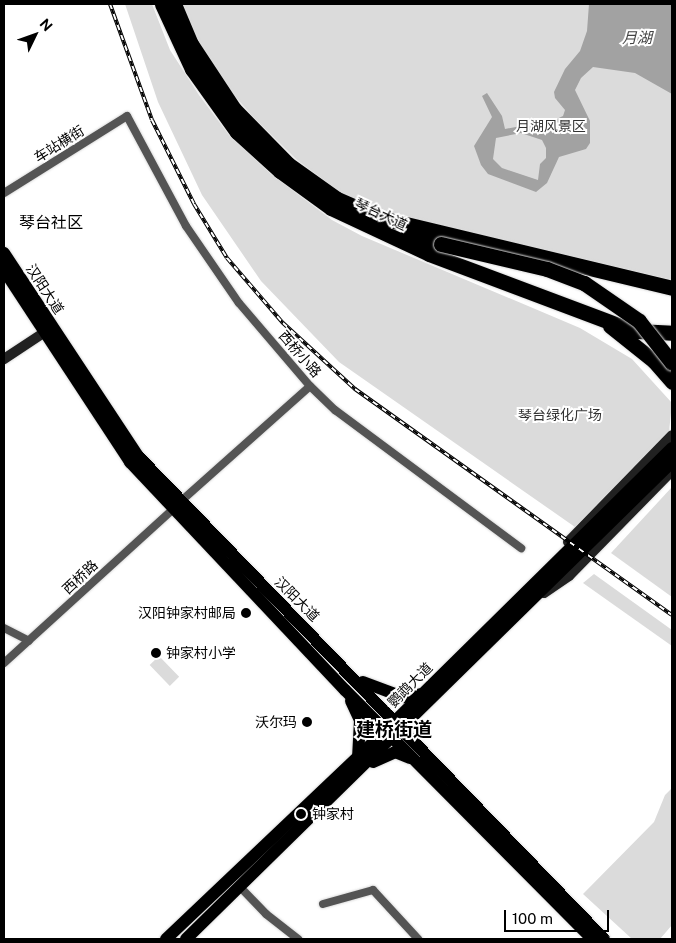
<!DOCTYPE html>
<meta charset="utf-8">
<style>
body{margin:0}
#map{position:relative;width:676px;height:943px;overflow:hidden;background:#fff;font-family:"Public Sans","Noto Sans SC",sans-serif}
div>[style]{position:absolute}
.green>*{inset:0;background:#dbdbdb;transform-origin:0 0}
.water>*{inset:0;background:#a2a2a2}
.roads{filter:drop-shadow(0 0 1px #dbdbdb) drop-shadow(0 0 1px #dbdbdb)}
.street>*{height:8px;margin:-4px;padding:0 4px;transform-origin:4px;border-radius:4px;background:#545454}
.secondary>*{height:10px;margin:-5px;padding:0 5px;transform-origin:5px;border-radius:5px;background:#212121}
.primary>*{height:12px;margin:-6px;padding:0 6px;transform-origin:6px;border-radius:6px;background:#000}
.highway>*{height:15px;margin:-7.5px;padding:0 7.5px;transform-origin:7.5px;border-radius:7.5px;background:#000}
.rail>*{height:4px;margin-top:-2px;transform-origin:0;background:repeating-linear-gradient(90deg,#fff 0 5.5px,#000 0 11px);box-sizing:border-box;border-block:1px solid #000}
.bridges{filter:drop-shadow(0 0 1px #dbdbdb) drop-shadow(0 0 1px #dbdbdb)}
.highway-bridge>*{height:15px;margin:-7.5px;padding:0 7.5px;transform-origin:7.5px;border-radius:7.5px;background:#000}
.dots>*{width:14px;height:14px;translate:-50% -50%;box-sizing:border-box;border:2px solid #fff;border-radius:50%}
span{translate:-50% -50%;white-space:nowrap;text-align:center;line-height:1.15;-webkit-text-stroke:4px #fff;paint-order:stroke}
.park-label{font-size:14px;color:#323232}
.street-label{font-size:14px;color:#000}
.poi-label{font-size:14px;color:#000}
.right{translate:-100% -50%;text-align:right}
.left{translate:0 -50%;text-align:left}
.water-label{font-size:15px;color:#434343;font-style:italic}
.quarter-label{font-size:16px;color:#000}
.district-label{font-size:19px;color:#000;font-weight:700}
.frame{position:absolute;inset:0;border:5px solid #000;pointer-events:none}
.north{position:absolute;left:10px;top:10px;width:50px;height:50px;-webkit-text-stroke:4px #fff;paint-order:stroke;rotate:48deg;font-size:14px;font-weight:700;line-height:20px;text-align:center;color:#000}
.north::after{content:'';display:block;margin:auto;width:18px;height:22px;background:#000;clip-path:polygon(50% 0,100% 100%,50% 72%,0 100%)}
.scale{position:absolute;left:504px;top:910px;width:105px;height:22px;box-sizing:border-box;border:2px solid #000;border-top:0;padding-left:6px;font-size:15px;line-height:18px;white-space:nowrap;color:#000;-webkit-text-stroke:4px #fff;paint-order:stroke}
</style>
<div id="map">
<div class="green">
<i style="clip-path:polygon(125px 4px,152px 4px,170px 50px,199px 95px,229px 135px,271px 174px,332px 220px,362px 236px,580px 328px,632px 359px,672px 403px,669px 432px,575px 527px,339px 362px,261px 281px,202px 195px,158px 102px)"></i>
<i style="clip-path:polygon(180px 4px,672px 4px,672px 280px,379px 211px,341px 193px,297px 160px,254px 118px,226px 86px,197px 41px)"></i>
<i style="clip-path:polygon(672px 487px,672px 597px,611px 553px)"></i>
<i style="clip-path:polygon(594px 574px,672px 630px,672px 646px,583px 583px)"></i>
<i style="left:159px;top:656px;width:29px;height:13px;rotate:46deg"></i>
<i style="clip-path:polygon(672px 788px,672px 925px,660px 939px,632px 939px,583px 894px,654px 822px,665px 795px)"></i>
</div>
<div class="water">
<i style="clip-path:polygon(evenodd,589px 4px,672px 4px,672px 94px,635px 73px,593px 67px,581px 78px,575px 90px,590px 121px,590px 143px,586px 149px,559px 157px,547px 183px,536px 192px,488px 174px,481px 165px,474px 146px,492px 117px,482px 96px,487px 93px,502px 116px,505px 129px,521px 126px,541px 133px,550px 122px,563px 116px,565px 110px,555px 98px,554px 92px,565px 69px,580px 51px,587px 31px,589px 4px,521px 133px,542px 140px,546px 148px,546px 158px,540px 164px,538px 180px,502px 168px,493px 159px,496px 138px,521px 133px)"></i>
</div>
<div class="roads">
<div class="street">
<i style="left:4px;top:193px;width:145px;rotate:-32deg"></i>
<i style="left:127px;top:116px;width:125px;rotate:61.8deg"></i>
<i style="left:186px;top:226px;width:93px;rotate:55.5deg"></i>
<i style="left:239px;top:303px;width:109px;rotate:49.5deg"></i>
<i style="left:310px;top:386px;width:35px;rotate:44deg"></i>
<i style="left:335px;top:410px;width:232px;rotate:36.6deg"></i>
<i style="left:180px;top:502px;width:174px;rotate:-41.7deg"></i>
<i style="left:4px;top:628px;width:28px;rotate:27deg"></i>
<i style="left:4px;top:663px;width:227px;rotate:-42.3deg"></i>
<i style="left:241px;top:888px;width:36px;rotate:46deg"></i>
<i style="left:266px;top:914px;width:41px;rotate:38deg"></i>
<i style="left:323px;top:904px;width:52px;rotate:-15.6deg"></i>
<i style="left:373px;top:890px;width:67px;rotate:47.4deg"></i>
</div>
<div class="secondary">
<i style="left:4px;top:359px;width:56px;rotate:-33.4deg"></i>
<i style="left:568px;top:542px;width:149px;rotate:-45.8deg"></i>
<i style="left:544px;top:593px;width:30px;rotate:-34deg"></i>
<i style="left:569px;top:576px;width:147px;rotate:-45.6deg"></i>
</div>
<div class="primary">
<i style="left:4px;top:253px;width:243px;rotate:56.6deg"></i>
<i style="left:138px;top:456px;width:671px;rotate:46.03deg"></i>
<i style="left:4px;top:270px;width:230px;rotate:56.7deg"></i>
<i style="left:130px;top:462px;width:313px;rotate:46.7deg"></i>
<i style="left:345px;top:690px;width:351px;rotate:45.2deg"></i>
<i style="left:363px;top:682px;width:43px;rotate:20.6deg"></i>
<i style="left:403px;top:697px;width:20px;rotate:-9deg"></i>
<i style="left:351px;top:701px;width:21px;rotate:65deg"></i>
<i style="left:360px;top:720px;width:36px;rotate:93deg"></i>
<i style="left:373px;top:762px;width:24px;rotate:-24deg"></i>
<i style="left:395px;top:752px;width:16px;rotate:22deg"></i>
<i style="left:166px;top:939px;width:302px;rotate:-43.5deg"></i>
<i style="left:385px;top:731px;width:403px;rotate:-44.6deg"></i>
<i style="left:186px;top:939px;width:681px;rotate:-44.46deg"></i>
</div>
<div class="highway">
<i style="left:162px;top:4px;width:72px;rotate:65.2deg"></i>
<i style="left:192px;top:69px;width:77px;rotate:54.5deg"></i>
<i style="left:237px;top:132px;width:58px;rotate:42.2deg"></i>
<i style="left:280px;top:171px;width:63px;rotate:36deg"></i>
<i style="left:331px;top:208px;width:108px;rotate:25.1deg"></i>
<i style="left:429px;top:254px;width:205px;rotate:20.6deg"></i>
<i style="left:621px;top:326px;width:17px;rotate:17deg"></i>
<i style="left:637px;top:331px;width:35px;rotate:3deg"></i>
<i style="left:174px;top:4px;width:43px;rotate:67deg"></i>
<i style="left:191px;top:44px;width:78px;rotate:56.5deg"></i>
<i style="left:234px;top:109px;width:77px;rotate:45.5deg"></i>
<i style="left:288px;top:164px;width:60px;rotate:35.5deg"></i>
<i style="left:337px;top:199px;width:48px;rotate:23.4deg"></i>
<i style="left:381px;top:218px;width:299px;rotate:13.5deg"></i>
<i style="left:406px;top:237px;width:36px;rotate:11deg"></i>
<i style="left:610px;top:326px;width:56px;rotate:38.5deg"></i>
<i style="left:654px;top:361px;width:28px;rotate:49deg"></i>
</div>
</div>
<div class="rail">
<i style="left:110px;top:4px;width:123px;rotate:70.1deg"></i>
<i style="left:152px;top:120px;width:94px;rotate:63.4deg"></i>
<i style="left:194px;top:204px;width:63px;rotate:58.6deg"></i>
<i style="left:227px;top:258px;width:86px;rotate:49.3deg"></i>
<i style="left:283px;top:323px;width:98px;rotate:42.5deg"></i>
<i style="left:355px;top:389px;width:389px;rotate:35.5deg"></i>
</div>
<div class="bridges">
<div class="highway-bridge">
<i style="left:441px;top:244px;width:109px;rotate:13.3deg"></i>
<i style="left:547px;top:269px;width:40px;rotate:21deg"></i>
<i style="left:584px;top:283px;width:67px;rotate:34.6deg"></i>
<i style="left:639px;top:321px;width:53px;rotate:51.8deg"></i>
</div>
</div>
<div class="dots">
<i style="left:246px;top:613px;background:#000"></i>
<i style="left:156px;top:653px;background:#000"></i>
<i style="left:307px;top:722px;background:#000"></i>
<i style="left:301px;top:814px;background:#000"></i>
</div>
<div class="park-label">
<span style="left:551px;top:126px">月湖风景区</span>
<span style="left:560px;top:415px">琴台绿化广场</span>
</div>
<div class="street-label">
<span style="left:59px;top:144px;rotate:-32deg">车站横街</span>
<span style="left:381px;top:214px;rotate:25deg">琴台大道</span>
<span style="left:45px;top:289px;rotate:57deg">汉阳大道</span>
<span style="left:300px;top:354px;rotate:49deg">西桥小路</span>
<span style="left:80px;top:577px;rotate:-43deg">西桥路</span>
<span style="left:297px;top:599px;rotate:45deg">汉阳大道</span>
<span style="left:410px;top:685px;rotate:-45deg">鹦鹉大道</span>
</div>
<div class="poi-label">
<span class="right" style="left:236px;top:613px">汉阳钟家村邮局</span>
<span class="left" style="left:166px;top:653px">钟家村小学</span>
<span class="right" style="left:297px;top:722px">沃尔玛</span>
<span class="left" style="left:312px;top:814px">钟家村</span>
</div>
<div class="water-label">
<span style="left:637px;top:38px">月湖</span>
</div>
<div class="quarter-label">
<span style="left:51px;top:223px">琴台社区</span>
</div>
<div class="district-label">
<span style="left:394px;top:730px">建桥街道</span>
</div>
<div class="frame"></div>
<div class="north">N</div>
<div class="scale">100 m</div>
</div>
